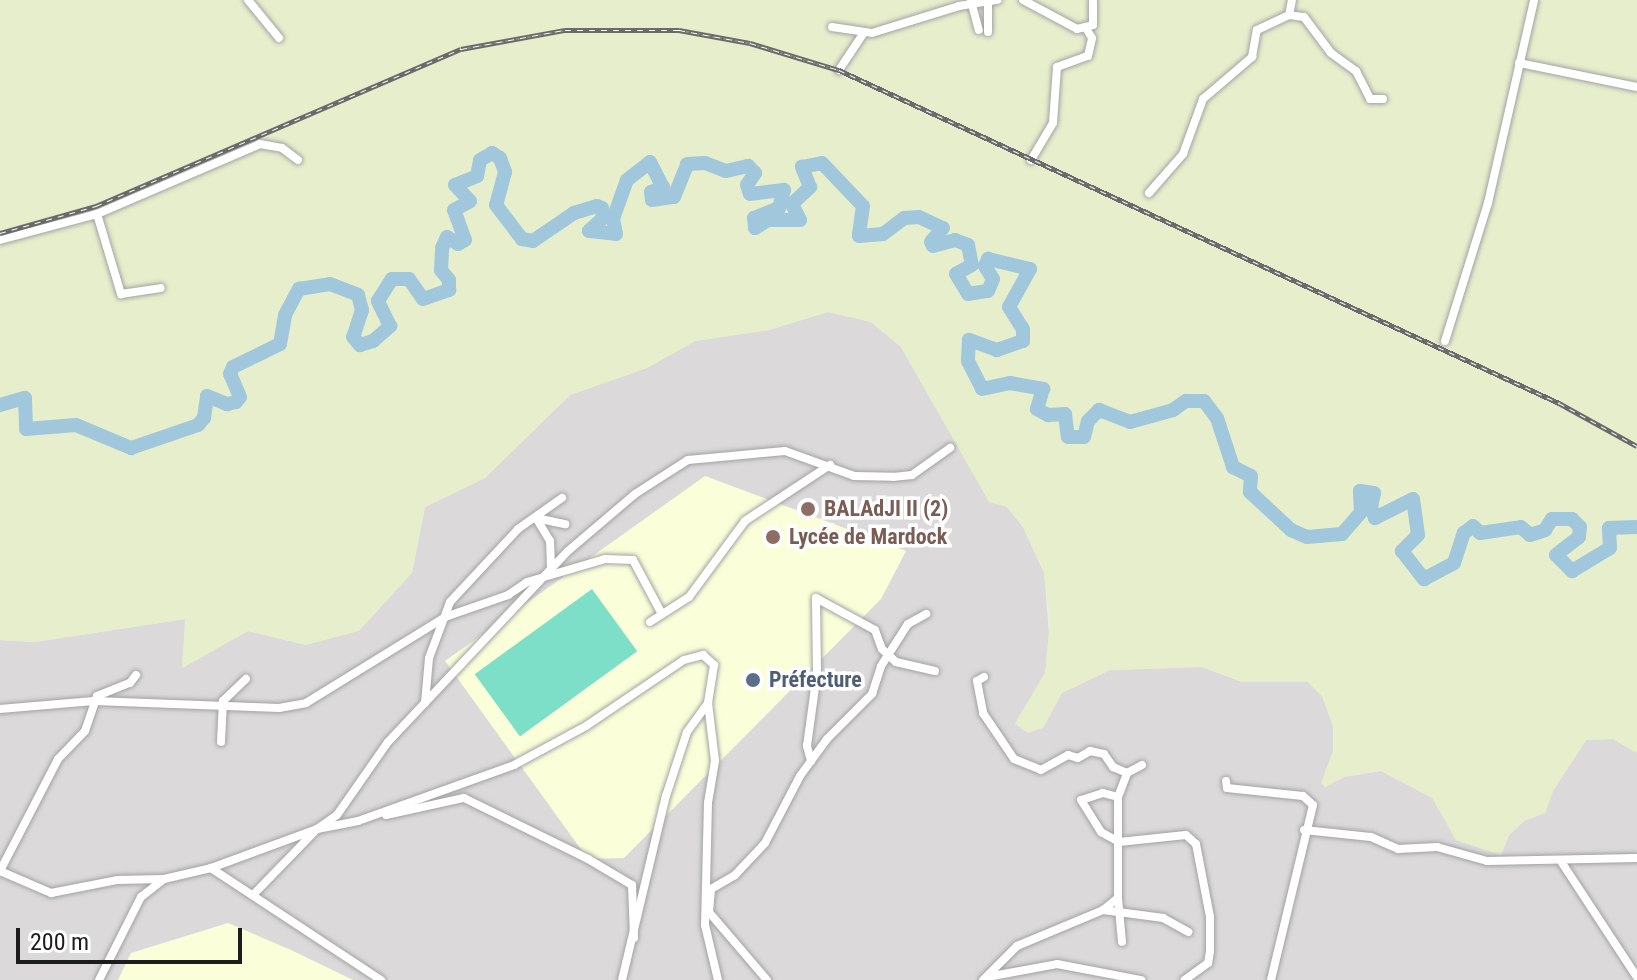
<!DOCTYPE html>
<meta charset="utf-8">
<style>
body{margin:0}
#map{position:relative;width:1637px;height:980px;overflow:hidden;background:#eeece2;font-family:"Roboto Condensed",sans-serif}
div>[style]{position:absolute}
.residential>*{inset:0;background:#dbd9d9}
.education>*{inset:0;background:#faffda}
.farmland>*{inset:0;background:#e6eecc}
.pitch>*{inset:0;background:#7ddfc8;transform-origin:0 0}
.river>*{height:14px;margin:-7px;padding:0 7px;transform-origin:7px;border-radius:7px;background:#a1c7dd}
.roads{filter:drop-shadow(0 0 2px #a3a3a3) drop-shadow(0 0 2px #a3a3a3)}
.minor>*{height:8px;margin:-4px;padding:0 4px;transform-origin:4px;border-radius:4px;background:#fff}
.rail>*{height:5px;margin-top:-2.5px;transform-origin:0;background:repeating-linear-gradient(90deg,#fff 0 6px,#6a6a6a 0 12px);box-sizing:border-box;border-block:2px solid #6a6a6a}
.dots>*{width:22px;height:22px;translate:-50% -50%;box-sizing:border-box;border:4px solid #fff;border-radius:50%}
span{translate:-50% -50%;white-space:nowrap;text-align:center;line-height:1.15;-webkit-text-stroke:7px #fff;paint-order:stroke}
.education-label{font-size:22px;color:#785e54;font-weight:700}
.left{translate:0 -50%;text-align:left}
.service-label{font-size:22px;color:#4e5e75;font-weight:700}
.scale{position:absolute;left:16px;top:928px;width:226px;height:36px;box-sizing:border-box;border:4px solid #1c1c1c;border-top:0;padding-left:10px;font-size:24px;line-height:28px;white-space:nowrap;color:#1c1c1c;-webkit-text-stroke:6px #fff;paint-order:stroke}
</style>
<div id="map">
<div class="residential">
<i style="clip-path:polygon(828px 312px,871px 322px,901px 347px,989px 501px,1007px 507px,1023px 527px,1044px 573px,1050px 646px,1045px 673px,1015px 724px,1043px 728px,1062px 693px,1110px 670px,1202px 667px,1242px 682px,1308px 682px,1322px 696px,1333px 726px,1333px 751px,1322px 783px,1325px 787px,1344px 777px,1381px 771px,1433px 798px,1456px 840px,1501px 855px,1509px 835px,1524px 821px,1545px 813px,1553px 791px,1586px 740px,1613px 739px,1637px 753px,1637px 980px,0 980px,0 640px,35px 642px,186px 619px,182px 668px,248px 631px,306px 645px,412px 573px,425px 507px,485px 478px,570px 395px,647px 368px,695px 341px,769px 330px)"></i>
</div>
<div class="education">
<i style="clip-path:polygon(705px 476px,906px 551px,881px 599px,624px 858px,588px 859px,445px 661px)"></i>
<i style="clip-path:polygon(228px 923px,291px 950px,353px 980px,118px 980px,131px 953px)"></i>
</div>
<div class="farmland">
<i style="clip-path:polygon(0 0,1637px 0,1637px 753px,1613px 739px,1586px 740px,1553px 791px,1545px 813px,1524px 821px,1509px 835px,1501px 855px,1456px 840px,1432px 798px,1381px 771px,1344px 777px,1325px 787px,1321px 783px,1333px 751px,1333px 726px,1322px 696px,1308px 682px,1242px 682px,1202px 667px,1110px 670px,1062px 693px,1043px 728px,1028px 733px,1015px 724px,1045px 673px,1050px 619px,1044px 573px,1023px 527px,1007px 507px,989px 502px,901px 347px,871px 322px,828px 312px,769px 330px,695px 341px,647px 368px,570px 395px,485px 478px,425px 507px,412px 573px,359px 631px,306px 645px,248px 631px,182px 668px,185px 619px,35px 642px,0 640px)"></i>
</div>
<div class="pitch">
<i style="left:592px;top:589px;width:77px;height:145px;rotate:54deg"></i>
</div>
<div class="river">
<i style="left:0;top:405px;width:26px;rotate:-16deg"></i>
<i style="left:25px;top:398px;width:31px;rotate:88deg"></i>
<i style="left:26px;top:429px;width:50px;rotate:-4.6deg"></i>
<i style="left:76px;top:425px;width:60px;rotate:22.7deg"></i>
<i style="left:131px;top:448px;width:71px;rotate:-18.9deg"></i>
<i style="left:198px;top:425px;width:9px;rotate:-49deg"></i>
<i style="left:204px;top:418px;width:22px;rotate:-82deg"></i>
<i style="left:207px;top:396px;width:22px;rotate:22deg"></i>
<i style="left:227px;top:404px;width:9px;rotate:-13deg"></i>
<i style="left:236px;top:402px;width:6px;rotate:-51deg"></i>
<i style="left:240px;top:397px;width:25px;rotate:-113deg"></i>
<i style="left:230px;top:374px;width:8px;rotate:-67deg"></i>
<i style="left:233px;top:367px;width:52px;rotate:-26.1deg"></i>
<i style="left:280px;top:344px;width:29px;rotate:-80deg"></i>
<i style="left:285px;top:315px;width:30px;rotate:-62deg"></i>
<i style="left:299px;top:289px;width:31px;rotate:-9deg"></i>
<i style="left:330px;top:284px;width:30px;rotate:21deg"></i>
<i style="left:358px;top:295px;width:16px;rotate:75deg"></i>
<i style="left:362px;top:310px;width:28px;rotate:108deg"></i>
<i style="left:353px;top:337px;width:11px;rotate:49deg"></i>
<i style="left:360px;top:345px;width:14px;rotate:-17deg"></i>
<i style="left:373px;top:341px;width:23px;rotate:-41deg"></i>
<i style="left:390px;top:326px;width:28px;rotate:-116deg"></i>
<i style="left:378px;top:301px;width:26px;rotate:-58deg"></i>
<i style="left:392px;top:279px;width:17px"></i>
<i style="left:409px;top:279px;width:24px;rotate:55deg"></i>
<i style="left:423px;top:299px;width:28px;rotate:-19deg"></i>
<i style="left:449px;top:290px;width:10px;rotate:-90deg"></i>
<i style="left:449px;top:280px;width:13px;rotate:-129deg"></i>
<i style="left:441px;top:270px;width:22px;rotate:-87deg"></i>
<i style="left:442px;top:248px;width:12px;rotate:-66deg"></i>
<i style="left:447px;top:237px;width:13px;rotate:32deg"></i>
<i style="left:458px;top:244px;width:8px;rotate:-30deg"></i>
<i style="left:465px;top:240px;width:32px;rotate:-110deg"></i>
<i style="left:454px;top:210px;width:18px;rotate:-29deg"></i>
<i style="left:470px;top:201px;width:22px;rotate:-133deg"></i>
<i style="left:455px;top:185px;width:24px;rotate:-22deg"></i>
<i style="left:477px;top:176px;width:16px;rotate:-79deg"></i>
<i style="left:480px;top:160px;width:14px;rotate:-30deg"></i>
<i style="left:492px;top:153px;width:9px;rotate:32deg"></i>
<i style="left:500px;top:158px;width:15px;rotate:70deg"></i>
<i style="left:505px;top:172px;width:34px;rotate:105deg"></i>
<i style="left:496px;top:205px;width:43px;rotate:52.6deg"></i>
<i style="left:522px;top:239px;width:11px;rotate:10deg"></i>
<i style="left:533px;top:241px;width:50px;rotate:-34.3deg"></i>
<i style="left:574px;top:213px;width:24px;rotate:-17deg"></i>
<i style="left:597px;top:206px;width:5px;rotate:22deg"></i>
<i style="left:602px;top:208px;width:10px;rotate:84deg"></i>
<i style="left:603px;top:218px;width:19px;rotate:137deg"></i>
<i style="left:589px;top:231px;width:27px;rotate:6deg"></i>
<i style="left:616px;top:234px;width:15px;rotate:-101deg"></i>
<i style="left:613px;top:219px;width:41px;rotate:-70.3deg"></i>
<i style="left:627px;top:180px;width:29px;rotate:-38deg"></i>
<i style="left:650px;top:162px;width:28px;rotate:63deg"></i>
<i style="left:663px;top:187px;width:13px;rotate:157deg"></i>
<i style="left:651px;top:192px;width:8px;rotate:83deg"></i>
<i style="left:652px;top:200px;width:22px;rotate:-8deg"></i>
<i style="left:674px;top:197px;width:35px;rotate:-68deg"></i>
<i style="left:687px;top:164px;width:18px;rotate:-3deg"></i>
<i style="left:705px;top:163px;width:22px;rotate:21deg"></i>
<i style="left:726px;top:171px;width:23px;rotate:-13deg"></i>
<i style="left:748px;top:166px;width:10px;rotate:45deg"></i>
<i style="left:755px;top:173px;width:14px;rotate:124deg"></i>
<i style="left:747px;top:185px;width:9px;rotate:72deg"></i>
<i style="left:750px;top:194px;width:34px;rotate:-7deg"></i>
<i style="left:784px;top:190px;width:19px;rotate:106deg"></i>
<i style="left:779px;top:208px;width:27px;rotate:158deg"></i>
<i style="left:754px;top:218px;width:10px;rotate:84deg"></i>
<i style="left:755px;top:228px;width:15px;rotate:-32deg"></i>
<i style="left:768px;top:220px;width:32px"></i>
<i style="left:800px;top:220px;width:18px;rotate:-117deg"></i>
<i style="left:792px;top:204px;width:25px;rotate:-43deg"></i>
<i style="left:810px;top:187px;width:22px;rotate:-112deg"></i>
<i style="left:802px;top:167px;width:20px;rotate:-11deg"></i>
<i style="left:822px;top:163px;width:59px;rotate:46.4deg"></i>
<i style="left:863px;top:206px;width:30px;rotate:98deg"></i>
<i style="left:859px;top:236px;width:24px;rotate:-5deg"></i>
<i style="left:883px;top:234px;width:26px;rotate:-37deg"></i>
<i style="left:904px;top:218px;width:15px;rotate:-4deg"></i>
<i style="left:919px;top:217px;width:26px;rotate:25deg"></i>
<i style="left:943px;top:228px;width:18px;rotate:131deg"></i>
<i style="left:931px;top:242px;width:4px;rotate:63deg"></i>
<i style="left:933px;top:246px;width:23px;rotate:-15deg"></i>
<i style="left:955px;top:240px;width:14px;rotate:21deg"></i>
<i style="left:968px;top:245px;width:20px;rotate:79deg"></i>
<i style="left:972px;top:265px;width:18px;rotate:151deg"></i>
<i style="left:956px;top:274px;width:23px;rotate:59deg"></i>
<i style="left:968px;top:294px;width:20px;rotate:-9deg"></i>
<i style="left:988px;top:291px;width:13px;rotate:-67deg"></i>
<i style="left:993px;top:279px;width:15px;rotate:-122deg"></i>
<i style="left:985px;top:266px;width:8px;rotate:-67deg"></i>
<i style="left:988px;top:259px;width:43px;rotate:13.4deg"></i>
<i style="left:1030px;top:269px;width:43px;rotate:118.9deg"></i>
<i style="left:1009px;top:307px;width:26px;rotate:58deg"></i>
<i style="left:1023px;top:329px;width:12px;rotate:90deg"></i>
<i style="left:1023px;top:341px;width:28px;rotate:161deg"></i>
<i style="left:997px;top:350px;width:30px;rotate:-160deg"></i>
<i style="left:969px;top:340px;width:21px;rotate:93deg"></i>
<i style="left:968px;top:361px;width:31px;rotate:63deg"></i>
<i style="left:982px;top:389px;width:29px;rotate:-12deg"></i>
<i style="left:1010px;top:383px;width:34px;rotate:10deg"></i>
<i style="left:1043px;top:389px;width:21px;rotate:107deg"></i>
<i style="left:1037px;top:409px;width:13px;rotate:29deg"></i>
<i style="left:1048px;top:415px;width:17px;rotate:-3deg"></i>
<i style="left:1065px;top:414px;width:23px;rotate:83deg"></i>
<i style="left:1068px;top:437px;width:16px"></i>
<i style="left:1084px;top:437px;width:16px;rotate:-76deg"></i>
<i style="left:1088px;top:421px;width:16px;rotate:-45deg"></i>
<i style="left:1099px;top:410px;width:33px;rotate:21deg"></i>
<i style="left:1130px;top:422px;width:45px;rotate:-15.6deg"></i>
<i style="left:1173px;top:410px;width:16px;rotate:-35deg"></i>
<i style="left:1186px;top:401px;width:18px"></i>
<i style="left:1204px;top:401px;width:21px;rotate:53deg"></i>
<i style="left:1217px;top:418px;width:52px;rotate:71.9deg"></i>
<i style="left:1233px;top:467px;width:20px;rotate:27deg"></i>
<i style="left:1251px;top:476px;width:16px;rotate:94deg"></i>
<i style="left:1250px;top:492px;width:56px;rotate:42.8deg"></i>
<i style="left:1291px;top:530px;width:17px;rotate:24deg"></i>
<i style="left:1307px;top:537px;width:35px;rotate:-5deg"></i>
<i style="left:1342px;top:534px;width:29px;rotate:-49deg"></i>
<i style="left:1361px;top:512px;width:21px;rotate:-93deg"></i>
<i style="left:1360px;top:491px;width:14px;rotate:8deg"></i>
<i style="left:1374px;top:493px;width:14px;rotate:102deg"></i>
<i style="left:1371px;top:507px;width:12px;rotate:70deg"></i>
<i style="left:1375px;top:518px;width:42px;rotate:-26.6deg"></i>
<i style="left:1413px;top:499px;width:36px;rotate:82deg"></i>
<i style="left:1418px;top:535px;width:23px;rotate:135deg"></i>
<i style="left:1402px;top:551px;width:36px;rotate:52deg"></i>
<i style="left:1424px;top:579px;width:34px;rotate:-28deg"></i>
<i style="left:1454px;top:563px;width:32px;rotate:-72deg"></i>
<i style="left:1464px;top:533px;width:11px;rotate:-38deg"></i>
<i style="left:1473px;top:526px;width:10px;rotate:45deg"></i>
<i style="left:1480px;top:533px;width:41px;rotate:-8.3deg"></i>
<i style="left:1521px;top:527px;width:12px;rotate:42deg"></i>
<i style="left:1530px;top:535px;width:16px;rotate:-18deg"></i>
<i style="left:1545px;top:530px;width:13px;rotate:-58deg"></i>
<i style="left:1552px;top:519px;width:20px"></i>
<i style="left:1572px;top:519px;width:11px;rotate:45deg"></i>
<i style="left:1580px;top:527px;width:10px;rotate:96deg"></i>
<i style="left:1579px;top:537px;width:29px;rotate:142deg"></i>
<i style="left:1556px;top:555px;width:23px;rotate:45deg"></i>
<i style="left:1572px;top:571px;width:44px;rotate:-31.2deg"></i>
<i style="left:1610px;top:548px;width:20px;rotate:-93deg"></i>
<i style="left:1609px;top:528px;width:28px;rotate:-2deg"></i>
</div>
<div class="roads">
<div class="minor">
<i style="left:248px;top:0;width:49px;rotate:50.8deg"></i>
<i style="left:1023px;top:0;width:61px;rotate:28.2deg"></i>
<i style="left:1077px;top:29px;width:16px;rotate:-14deg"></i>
<i style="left:1093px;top:25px;width:25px;rotate:-90deg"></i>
<i style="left:1292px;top:0;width:15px;rotate:101deg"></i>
<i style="left:1289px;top:15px;width:15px;rotate:8deg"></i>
<i style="left:1304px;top:17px;width:45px;rotate:53.1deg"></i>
<i style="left:1331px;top:53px;width:31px;rotate:36deg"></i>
<i style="left:1356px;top:71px;width:31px;rotate:63deg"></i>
<i style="left:1370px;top:99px;width:13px"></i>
<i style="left:971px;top:1px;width:30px;rotate:75deg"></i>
<i style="left:832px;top:27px;width:40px;rotate:8.5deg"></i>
<i style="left:872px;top:33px;width:91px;rotate:-17.2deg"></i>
<i style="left:959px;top:6px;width:39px;rotate:-9deg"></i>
<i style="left:988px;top:32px;width:29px;rotate:-90deg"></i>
<i style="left:1519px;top:63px;width:120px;rotate:11.5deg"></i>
<i style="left:839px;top:70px;width:43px;rotate:-56.3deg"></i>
<i style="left:1031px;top:160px;width:43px;rotate:-59.3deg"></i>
<i style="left:1053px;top:123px;width:56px;rotate:-85.9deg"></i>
<i style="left:1057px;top:67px;width:33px;rotate:-20deg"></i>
<i style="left:1088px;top:56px;width:18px;rotate:-77deg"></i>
<i style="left:1092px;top:38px;width:12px;rotate:-121deg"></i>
<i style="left:1149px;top:193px;width:52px;rotate:-48.9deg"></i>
<i style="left:1183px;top:154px;width:59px;rotate:-70deg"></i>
<i style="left:1203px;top:99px;width:65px;rotate:-40.6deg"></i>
<i style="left:1252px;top:57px;width:27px;rotate:-80deg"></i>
<i style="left:1257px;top:30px;width:35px;rotate:-25deg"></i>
<i style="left:97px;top:214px;width:84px;rotate:73.3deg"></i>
<i style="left:121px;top:294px;width:40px;rotate:-8.5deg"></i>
<i style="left:0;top:240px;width:100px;rotate:-15deg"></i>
<i style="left:97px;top:214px;width:177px;rotate:-23.2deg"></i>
<i style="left:260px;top:144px;width:22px;rotate:10deg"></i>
<i style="left:282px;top:148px;width:20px;rotate:37deg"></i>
<i style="left:1445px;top:341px;width:145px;rotate:-72.7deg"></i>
<i style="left:1488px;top:203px;width:208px;rotate:-77.2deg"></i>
<i style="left:551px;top:568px;width:27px;rotate:-92deg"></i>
<i style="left:550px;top:541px;width:27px;rotate:-121deg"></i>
<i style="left:536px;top:518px;width:30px;rotate:12deg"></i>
<i style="left:816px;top:598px;width:67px;rotate:28.5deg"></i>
<i style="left:875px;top:630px;width:20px;rotate:70deg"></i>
<i style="left:882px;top:649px;width:19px;rotate:43deg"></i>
<i style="left:896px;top:662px;width:40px;rotate:13deg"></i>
<i style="left:650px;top:622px;width:46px;rotate:-32.7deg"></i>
<i style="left:689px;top:597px;width:94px;rotate:-53.6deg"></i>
<i style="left:745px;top:521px;width:102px;rotate:-33.4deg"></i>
<i style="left:984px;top:677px;width:8px;rotate:150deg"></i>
<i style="left:977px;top:681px;width:33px;rotate:79deg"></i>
<i style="left:983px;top:713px;width:55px;rotate:56deg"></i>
<i style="left:1014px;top:759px;width:29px;rotate:22deg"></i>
<i style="left:1041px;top:770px;width:31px;rotate:-29deg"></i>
<i style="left:1068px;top:755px;width:10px;rotate:17deg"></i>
<i style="left:1078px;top:758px;width:14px;rotate:-30deg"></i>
<i style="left:1090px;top:751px;width:14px;rotate:12deg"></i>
<i style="left:1104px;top:754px;width:16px;rotate:55deg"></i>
<i style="left:1113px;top:767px;width:15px;rotate:23deg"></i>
<i style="left:425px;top:703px;width:45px;rotate:-84.9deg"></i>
<i style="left:429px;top:658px;width:60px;rotate:-69.4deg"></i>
<i style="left:450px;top:602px;width:100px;rotate:-47deg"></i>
<i style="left:518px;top:529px;width:54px;rotate:-35.2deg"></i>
<i style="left:0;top:709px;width:94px;rotate:-4.9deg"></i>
<i style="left:94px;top:701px;width:185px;rotate:2.2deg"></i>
<i style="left:279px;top:708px;width:27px;rotate:-10deg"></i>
<i style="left:306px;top:703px;width:163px;rotate:-31.7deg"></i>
<i style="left:445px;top:617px;width:67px;rotate:-19.2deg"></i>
<i style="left:508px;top:595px;width:23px;rotate:-34deg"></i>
<i style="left:527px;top:582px;width:81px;rotate:-16.4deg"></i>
<i style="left:605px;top:559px;width:28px;rotate:2deg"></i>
<i style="left:633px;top:560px;width:61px;rotate:61.8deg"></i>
<i style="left:221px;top:742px;width:41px;rotate:-87.2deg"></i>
<i style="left:223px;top:701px;width:32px;rotate:-44deg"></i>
<i style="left:811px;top:761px;width:16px;rotate:-105deg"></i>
<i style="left:807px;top:746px;width:74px;rotate:-82.2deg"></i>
<i style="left:817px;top:673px;width:75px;rotate:-90.8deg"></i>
<i style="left:1226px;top:781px;width:7px;rotate:82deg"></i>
<i style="left:1227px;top:788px;width:76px;rotate:6deg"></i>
<i style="left:1303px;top:796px;width:13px;rotate:42deg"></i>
<i style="left:1313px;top:805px;width:180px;rotate:103.5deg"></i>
<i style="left:1118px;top:797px;width:16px;rotate:-165deg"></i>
<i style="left:1103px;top:793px;width:23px;rotate:162deg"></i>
<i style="left:1081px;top:800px;width:38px;rotate:58deg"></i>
<i style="left:1101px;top:832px;width:21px;rotate:29deg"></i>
<i style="left:1119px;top:842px;width:67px;rotate:-6deg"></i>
<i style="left:1186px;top:835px;width:13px;rotate:42deg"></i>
<i style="left:1196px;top:844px;width:74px;rotate:79.1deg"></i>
<i style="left:1210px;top:917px;width:34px;rotate:90deg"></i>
<i style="left:1210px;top:951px;width:12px;rotate:99deg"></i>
<i style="left:1208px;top:963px;width:29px;rotate:144deg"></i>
<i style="left:386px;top:815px;width:80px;rotate:-12.3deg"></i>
<i style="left:464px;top:798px;width:138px;rotate:26.2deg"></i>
<i style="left:588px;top:859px;width:51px;rotate:30.6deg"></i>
<i style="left:632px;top:885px;width:53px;rotate:87.8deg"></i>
<i style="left:1304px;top:830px;width:67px;rotate:6deg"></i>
<i style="left:1371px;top:837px;width:30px;rotate:24deg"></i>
<i style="left:1398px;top:849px;width:39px;rotate:-3deg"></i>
<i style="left:1437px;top:847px;width:52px;rotate:15.6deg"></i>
<i style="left:1487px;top:861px;width:150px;rotate:-1.1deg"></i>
<i style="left:1562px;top:863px;width:136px;rotate:56.7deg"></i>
<i style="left:211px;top:868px;width:204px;rotate:33.4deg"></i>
<i style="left:0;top:871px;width:56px;rotate:23.3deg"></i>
<i style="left:51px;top:893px;width:67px;rotate:-11.1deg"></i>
<i style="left:117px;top:880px;width:47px;rotate:-1.2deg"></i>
<i style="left:164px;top:879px;width:48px;rotate:-13.2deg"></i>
<i style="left:211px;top:868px;width:113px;rotate:-20.2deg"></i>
<i style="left:317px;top:829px;width:24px;rotate:-35deg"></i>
<i style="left:337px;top:815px;width:89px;rotate:-55.1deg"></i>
<i style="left:388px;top:742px;width:262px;rotate:-46.7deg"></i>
<i style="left:568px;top:551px;width:88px;rotate:-40.4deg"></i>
<i style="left:635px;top:494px;width:63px;rotate:-32.7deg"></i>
<i style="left:688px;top:460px;width:97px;rotate:-5.3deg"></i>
<i style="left:785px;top:451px;width:73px;rotate:19.9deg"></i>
<i style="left:854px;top:476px;width:39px;rotate:1deg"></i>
<i style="left:893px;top:477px;width:19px;rotate:-6deg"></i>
<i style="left:912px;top:475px;width:47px;rotate:-35.4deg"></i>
<i style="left:0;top:871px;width:126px;rotate:-62.6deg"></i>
<i style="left:58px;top:759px;width:39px;rotate:-46deg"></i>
<i style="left:85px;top:731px;width:37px;rotate:-71deg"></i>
<i style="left:97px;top:696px;width:35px;rotate:-22deg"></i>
<i style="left:130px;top:683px;width:10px;rotate:-53deg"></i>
<i style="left:253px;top:895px;width:92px;rotate:-45.9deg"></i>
<i style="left:317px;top:829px;width:42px;rotate:-11deg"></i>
<i style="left:358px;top:821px;width:166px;rotate:-19.7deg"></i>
<i style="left:514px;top:765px;width:82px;rotate:-28.4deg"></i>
<i style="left:586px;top:726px;width:118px;rotate:-34deg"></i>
<i style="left:684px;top:660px;width:20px;rotate:-15deg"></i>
<i style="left:703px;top:655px;width:15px;rotate:42deg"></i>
<i style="left:714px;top:665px;width:38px;rotate:99deg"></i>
<i style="left:708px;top:703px;width:58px;rotate:83.1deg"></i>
<i style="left:715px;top:761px;width:43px;rotate:99.5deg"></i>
<i style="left:708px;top:803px;width:122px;rotate:91.4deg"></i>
<i style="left:705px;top:925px;width:57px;rotate:76.7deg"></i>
<i style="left:1118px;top:898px;width:44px;rotate:84.8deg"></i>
<i style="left:1103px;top:910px;width:61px;rotate:7.6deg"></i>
<i style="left:1163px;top:918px;width:29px;rotate:29deg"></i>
<i style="left:987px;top:977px;width:71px;rotate:-10.5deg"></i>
<i style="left:1057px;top:964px;width:86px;rotate:10.8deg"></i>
<i style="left:99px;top:980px;width:93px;rotate:-63.2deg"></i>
<i style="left:141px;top:897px;width:29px;rotate:-38deg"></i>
<i style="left:622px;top:980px;width:189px;rotate:-76.6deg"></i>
<i style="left:666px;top:796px;width:67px;rotate:-71.8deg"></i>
<i style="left:687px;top:732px;width:36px;rotate:-54deg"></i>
<i style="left:767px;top:980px;width:89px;rotate:-130.5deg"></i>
<i style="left:709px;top:912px;width:23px;rotate:-85deg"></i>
<i style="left:711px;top:889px;width:28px;rotate:-30deg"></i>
<i style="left:735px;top:875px;width:44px;rotate:-46.8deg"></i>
<i style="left:765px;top:843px;width:76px;rotate:-62.4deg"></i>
<i style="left:800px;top:776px;width:46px;rotate:-53.9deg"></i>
<i style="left:827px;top:739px;width:64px;rotate:-45deg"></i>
<i style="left:872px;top:694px;width:29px;rotate:-72deg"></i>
<i style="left:881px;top:666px;width:50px;rotate:-57.3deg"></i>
<i style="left:908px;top:624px;width:21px;rotate:-29deg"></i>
<i style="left:983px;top:980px;width:48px;rotate:-45deg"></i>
<i style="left:1017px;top:946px;width:93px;rotate:-22.7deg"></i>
<i style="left:1103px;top:910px;width:19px;rotate:-39deg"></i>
<i style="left:1118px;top:898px;width:101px;rotate:-90deg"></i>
<i style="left:1118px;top:797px;width:26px;rotate:-69deg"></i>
<i style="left:1127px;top:773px;width:17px;rotate:-28deg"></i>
</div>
</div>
<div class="rail">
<i style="left:0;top:233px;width:100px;rotate:-15.7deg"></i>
<i style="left:96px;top:206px;width:397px;rotate:-23.3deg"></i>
<i style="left:461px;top:49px;width:106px;rotate:-10.4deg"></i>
<i style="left:565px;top:30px;width:114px"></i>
<i style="left:679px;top:30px;width:72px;rotate:10.4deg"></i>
<i style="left:750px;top:43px;width:93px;rotate:16.9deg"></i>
<i style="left:839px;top:70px;width:793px;rotate:24.82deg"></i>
<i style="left:1559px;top:403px;width:89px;rotate:28.9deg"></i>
</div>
<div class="dots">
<i style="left:808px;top:509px;background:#8d6e63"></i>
<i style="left:773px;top:537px;background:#8d6e63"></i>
<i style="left:753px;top:680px;background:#5c6f8a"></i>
</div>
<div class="education-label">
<span class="left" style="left:824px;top:509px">BALAdJI II (2)</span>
<span class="left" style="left:789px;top:537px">Lycée de Mardock</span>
</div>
<div class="service-label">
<span class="left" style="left:769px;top:680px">Préfecture</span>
</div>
<div class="scale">200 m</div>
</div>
